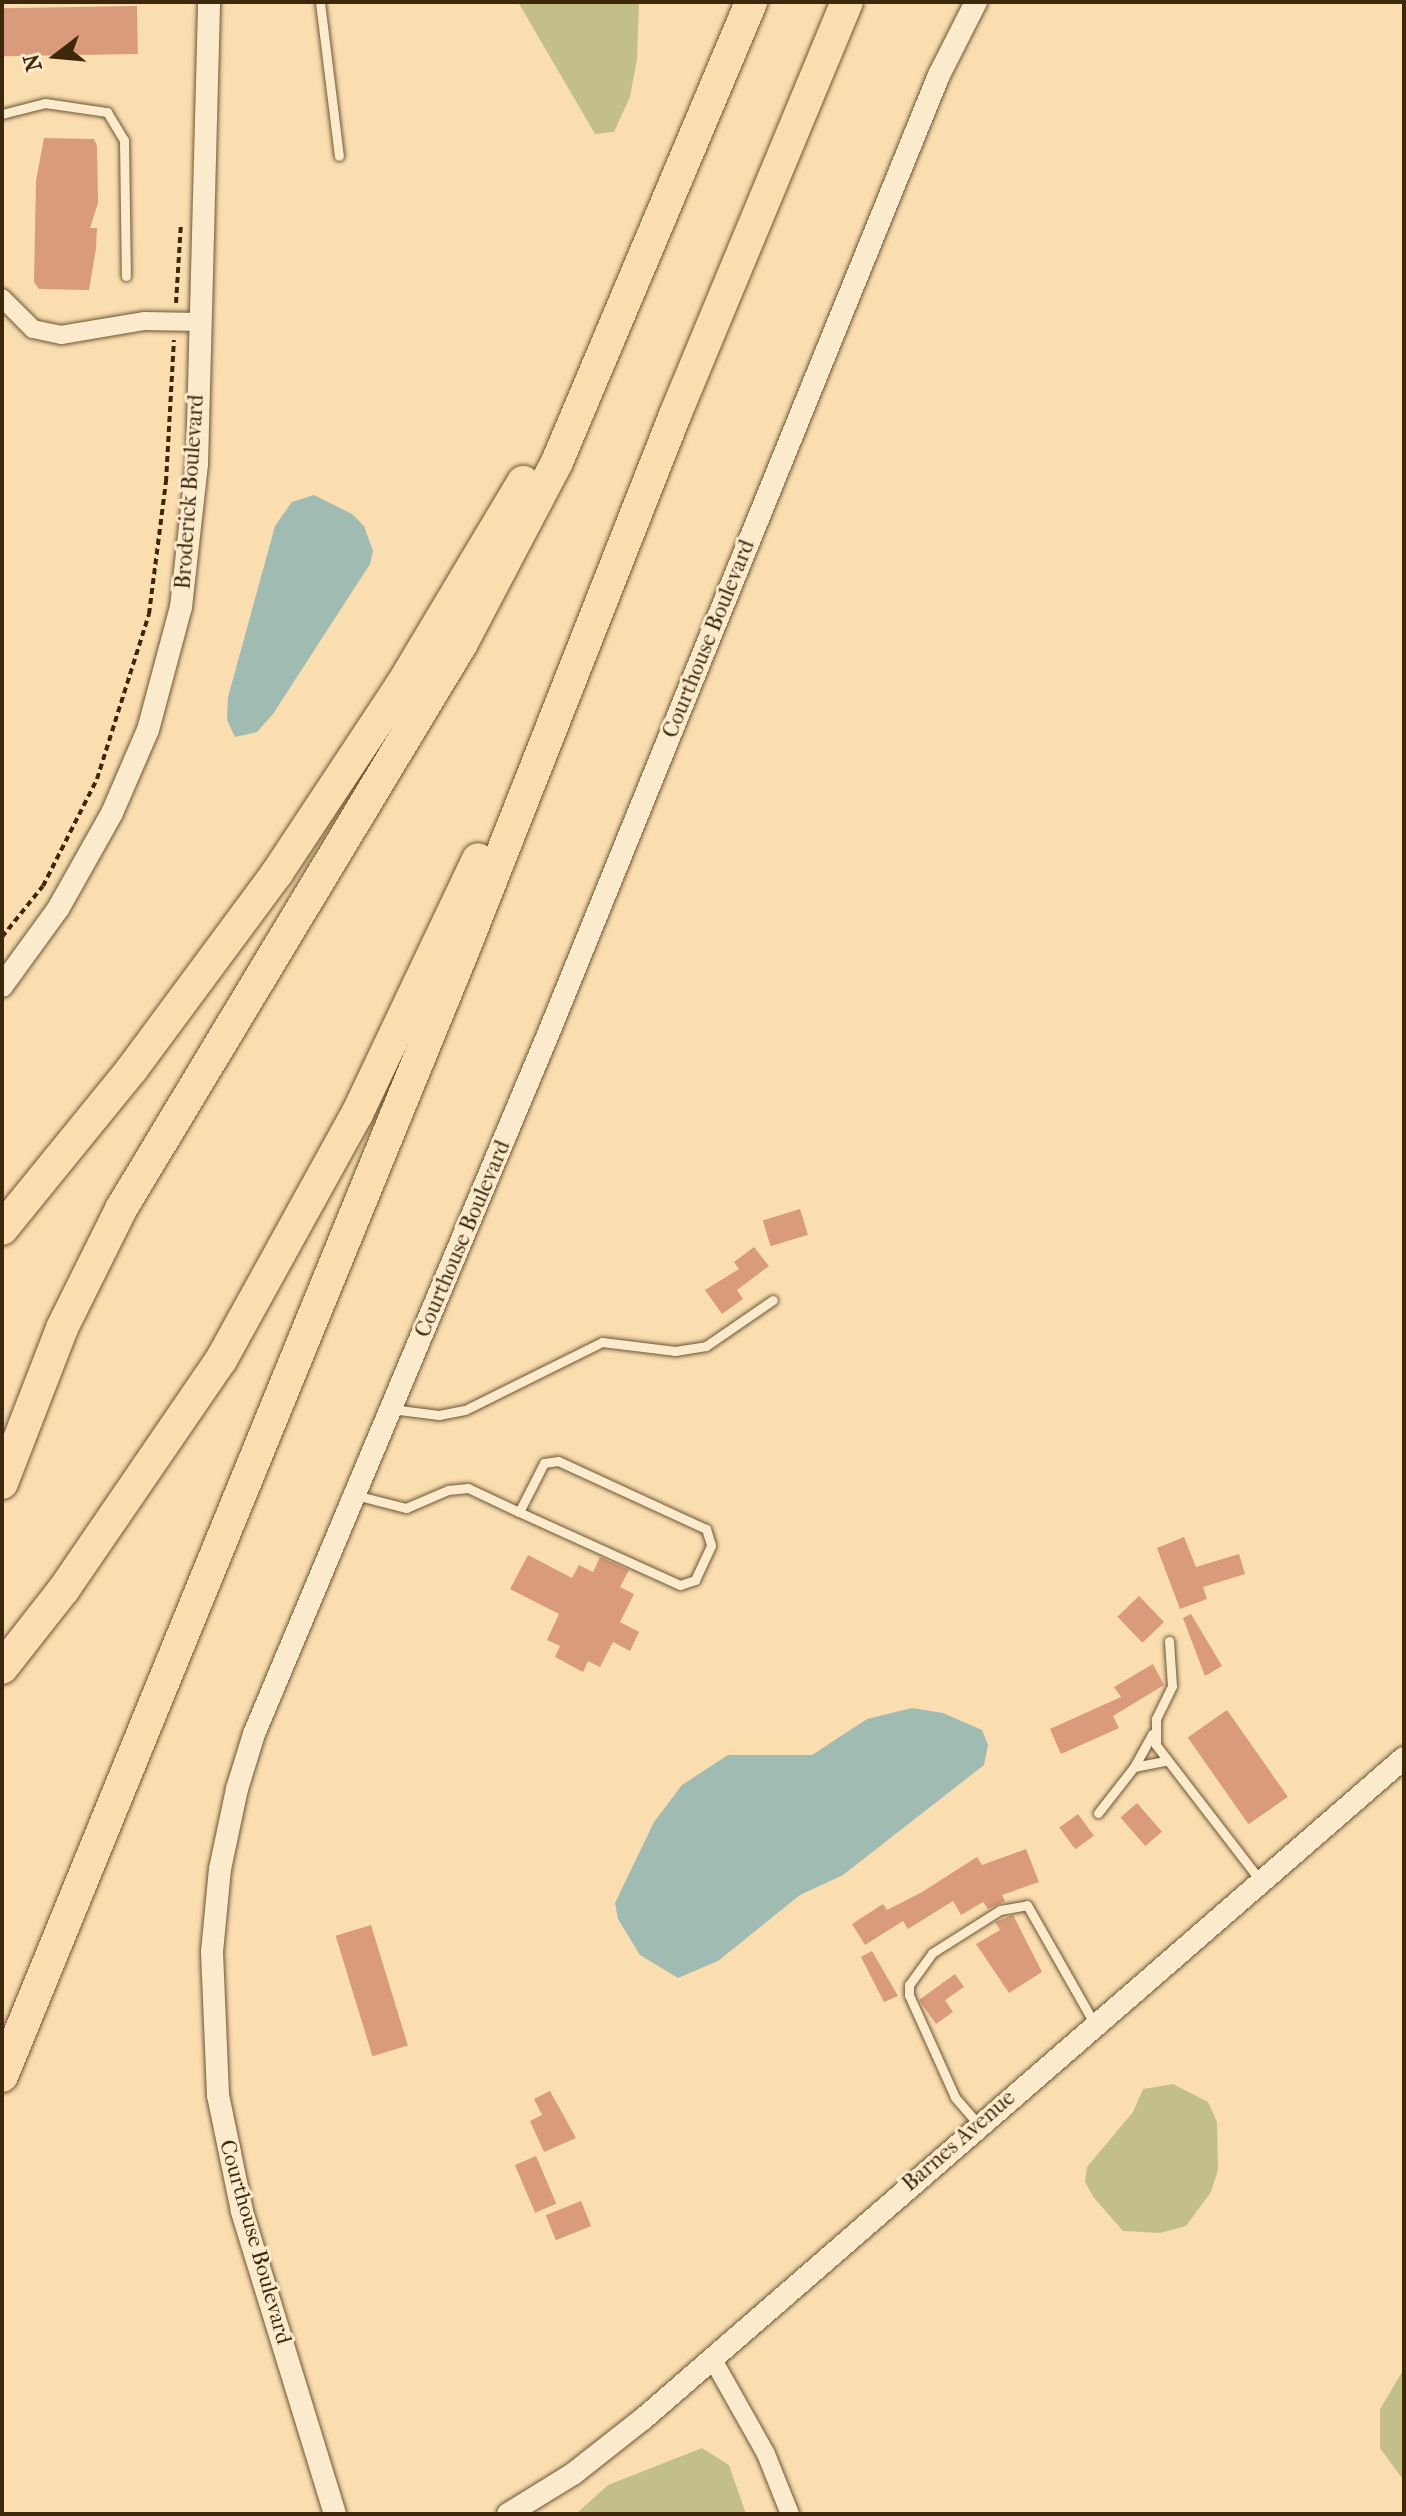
<!DOCTYPE html>
<style>
body{margin:0}
#map{position:relative;width:1406px;height:2516px;overflow:hidden;background:#fadeb0;font-family:"IM FELL French Canon",serif}
div>[style]{position:absolute}
.green>*{inset:0;background:#c2c088}
.water>*{inset:0;background:#9fbbb2}
.building>*{inset:0;background:#d99b7b;transform-origin:0 0}
.path>*{height:4px;margin-top:-2px;transform-origin:0;background:repeating-linear-gradient(90deg,#3d280b 0 6px,transparent 0 10px)}
.roads{filter:drop-shadow(0 0 2px #6c5634) drop-shadow(0 0 2px #6c5634)}
.service>*{height:9px;margin:-4.5px;padding:0 4.5px;transform-origin:4.5px;border-radius:4.5px;background:#fceacc}
.minor>*{height:18px;margin:-9px;padding:0 9px;transform-origin:9px;border-radius:9px;background:#fceacc}
.tertiary>*{height:22px;margin:-11px;padding:0 11px;transform-origin:11px;border-radius:11px;background:#fceacc}
.motorway>*{height:32px;margin:-16px;padding:0 16px;transform-origin:16px;border-radius:16px;background:#fadeb0}
span{translate:-50% -50%;white-space:nowrap;text-align:center;line-height:1.15;-webkit-text-stroke:6px #fceacc;paint-order:stroke}
.street-label{font-size:22px;color:#3d280b}
.frame{position:absolute;inset:0;border:4px solid #3d280b;pointer-events:none}
.north{position:absolute;left:16px;top:16px;width:80px;height:80px;-webkit-text-stroke:6px #fceacc;paint-order:stroke;rotate:254deg;font-size:22px;font-weight:700;line-height:32px;text-align:center;color:#3d280b}
.north::after{content:'';display:block;margin:auto;width:28px;height:36px;background:#3d280b;clip-path:polygon(50% 0,100% 100%,50% 72%,0 100%)}
</style>
<div id="map">
<div class="green">
<i style="clip-path:polygon(518px 2px,639px 2px,637px 59px,630px 97px,614px 132px,595px 134px)"></i>
<i style="clip-path:polygon(1173px 2084px,1208px 2102px,1217px 2122px,1218px 2170px,1211px 2192px,1186px 2226px,1160px 2233px,1123px 2231px,1094px 2198px,1085px 2182px,1087px 2167px,1133px 2112px,1143px 2089px)"></i>
<i style="clip-path:polygon(1404px 2369px,1404px 2481px,1380px 2448px,1380px 2409px)"></i>
<i style="clip-path:polygon(702px 2448px,729px 2465px,746px 2514px,576px 2514px,608px 2485px)"></i>
</div>
<div class="water">
<i style="clip-path:polygon(314px 495px,352px 514px,364px 526px,373px 551px,370px 564px,273px 714px,257px 732px,235px 737px,227px 720px,228px 697px,275px 526px,292px 502px)"></i>
<i style="clip-path:polygon(912px 1708px,943px 1713px,982px 1730px,988px 1745px,984px 1765px,843px 1875px,800px 1895px,718px 1961px,678px 1978px,640px 1955px,618px 1919px,615px 1903px,654px 1822px,682px 1785px,728px 1755px,812px 1755px,867px 1719px)"></i>
</div>
<div class="building">
<i style="left:137px;top:6px;width:48px;height:135px;rotate:89deg"></i>
<i style="clip-path:polygon(44px 138px,94px 139px,97px 146px,98px 203px,90px 228px,97px 228px,96px 248px,89px 290px,39px 289px,34px 282px,36px 181px)"></i>
<i style="left:800px;top:1209px;width:27px;height:39px;rotate:73deg"></i>
<i style="clip-path:polygon(754px 1247px,769px 1266px,737px 1290px,743px 1299px,722px 1314px,705px 1290px,739px 1269px,734px 1262px)"></i>
<i style="clip-path:polygon(1184px 1537px,1196px 1567px,1239px 1554px,1245px 1574px,1203px 1587px,1207px 1599px,1180px 1609px,1157px 1548px)"></i>
<i style="clip-path:polygon(528px 1555px,572px 1578px,579px 1565px,593px 1572px,600px 1557px,629px 1570px,620px 1587px,634px 1594px,620px 1622px,639px 1632px,630px 1651px,613px 1642px,600px 1667px,588px 1661px,583px 1672px,555px 1657px,560px 1646px,547px 1640px,559px 1614px,510px 1589px)"></i>
<i style="left:1139px;top:1596px;width:36px;height:30px;rotate:46deg"></i>
<i style="clip-path:polygon(1191px 1614px,1222px 1666px,1205px 1676px,1183px 1618px)"></i>
<i style="clip-path:polygon(1153px 1664px,1164px 1685px,1113px 1716px,1119px 1728px,1061px 1754px,1050px 1729px,1121px 1697px,1114px 1687px)"></i>
<i style="left:1227px;top:1710px;width:106px;height:48px;rotate:55deg"></i>
<i style="left:1137px;top:1803px;width:38px;height:22px;rotate:49deg"></i>
<i style="left:1078px;top:1814px;width:27px;height:23px;rotate:54deg"></i>
<i style="clip-path:polygon(1026px 1849px,1039px 1882px,1002px 1895px,1005px 1901px,988px 1909px,983px 1902px,961px 1915px,953px 1901px,908px 1929px,903px 1921px,865px 1945px,852px 1924px,883px 1904px,887px 1910px,922px 1892px,977px 1857px,982px 1865px)"></i>
<i style="clip-path:polygon(1013px 1915px,1042px 1972px,1009px 1993px,976px 1944px,1000px 1930px,995px 1922px)"></i>
<i style="left:371px;top:1925px;width:126px;height:37px;rotate:73deg"></i>
<i style="clip-path:polygon(872px 1951px,898px 1996px,884px 2002px,861px 1957px)"></i>
<i style="clip-path:polygon(955px 1974px,964px 1987px,945px 2000px,953px 2012px,936px 2024px,919px 2000px)"></i>
<i style="clip-path:polygon(550px 2091px,576px 2138px,544px 2152px,530px 2121px,542px 2115px,534px 2099px)"></i>
<i style="left:536px;top:2156px;width:52px;height:23px;rotate:67deg"></i>
<i style="left:581px;top:2201px;width:27px;height:38px;rotate:68deg"></i>
</div>
<div class="path">
<i style="left:176px;top:303px;width:79px;rotate:-86.4deg"></i>
<i style="left:2px;top:937px;width:65px;rotate:-51.2deg"></i>
<i style="left:43px;top:886px;width:120px;rotate:-63.2deg"></i>
<i style="left:97px;top:779px;width:173px;rotate:-72.5deg"></i>
<i style="left:149px;top:614px;width:133px;rotate:-82.7deg"></i>
<i style="left:166px;top:482px;width:142px;rotate:-86.8deg"></i>
</div>
<div class="roads">
<div class="service">
<i style="left:320px;top:2px;width:155px;rotate:83deg"></i>
<i style="left:2px;top:114px;width:44px;rotate:-14.3deg"></i>
<i style="left:45px;top:103px;width:63px;rotate:8.3deg"></i>
<i style="left:107px;top:112px;width:33px;rotate:59deg"></i>
<i style="left:124px;top:140px;width:136px;rotate:89.2deg"></i>
<i style="left:391px;top:1409px;width:48px;rotate:7.1deg"></i>
<i style="left:439px;top:1415px;width:26px;rotate:-11deg"></i>
<i style="left:465px;top:1410px;width:153px;rotate:-26.4deg"></i>
<i style="left:602px;top:1342px;width:74px;rotate:7deg"></i>
<i style="left:675px;top:1351px;width:31px;rotate:-9deg"></i>
<i style="left:706px;top:1346px;width:81px;rotate:-34.5deg"></i>
<i style="left:355px;top:1495px;width:53px;rotate:14.3deg"></i>
<i style="left:406px;top:1508px;width:46px;rotate:-23.2deg"></i>
<i style="left:448px;top:1490px;width:20px;rotate:-6deg"></i>
<i style="left:468px;top:1488px;width:56px;rotate:25.2deg"></i>
<i style="left:519px;top:1512px;width:177px;rotate:24.4deg"></i>
<i style="left:680px;top:1585px;width:16px;rotate:-18deg"></i>
<i style="left:695px;top:1580px;width:38px;rotate:-65deg"></i>
<i style="left:711px;top:1545px;width:17px;rotate:-107deg"></i>
<i style="left:706px;top:1529px;width:163px;rotate:-155.3deg"></i>
<i style="left:558px;top:1461px;width:14px;rotate:172deg"></i>
<i style="left:544px;top:1463px;width:55px;rotate:117deg"></i>
<i style="left:1169px;top:1641px;width:45px;rotate:86.2deg"></i>
<i style="left:1172px;top:1686px;width:37px;rotate:116deg"></i>
<i style="left:1156px;top:1719px;width:26px;rotate:90deg"></i>
<i style="left:1156px;top:1745px;width:170px;rotate:52.4deg"></i>
<i style="left:1134px;top:1767px;width:38px;rotate:-61deg"></i>
<i style="left:1098px;top:1813px;width:58px;rotate:-52deg"></i>
<i style="left:1134px;top:1767px;width:33px;rotate:-11deg"></i>
<i style="left:979px;top:2125px;width:37px;rotate:-131deg"></i>
<i style="left:955px;top:2097px;width:112px;rotate:-114.3deg"></i>
<i style="left:909px;top:1995px;width:10px;rotate:-90deg"></i>
<i style="left:909px;top:1985px;width:39px;rotate:-54deg"></i>
<i style="left:932px;top:1953px;width:80px;rotate:-32.3deg"></i>
<i style="left:1000px;top:1910px;width:27px;rotate:-10deg"></i>
<i style="left:1027px;top:1905px;width:136px;rotate:60.4deg"></i>
</div>
<div class="minor">
<i style="left:2px;top:298px;width:44px;rotate:45deg"></i>
<i style="left:33px;top:329px;width:29px;rotate:12deg"></i>
<i style="left:61px;top:335px;width:85px;rotate:-9.5deg"></i>
<i style="left:145px;top:321px;width:55px;rotate:1deg"></i>
<i style="left:712px;top:2358px;width:110px;rotate:60.6deg"></i>
<i style="left:766px;top:2454px;width:65px;rotate:68.2deg"></i>
</div>
<div class="tertiary">
<i style="left:2px;top:986px;width:95px;rotate:-54deg"></i>
<i style="left:58px;top:909px;width:110px;rotate:-60.6deg"></i>
<i style="left:112px;top:813px;width:90px;rotate:-66.6deg"></i>
<i style="left:148px;top:730px;width:127px;rotate:-75deg"></i>
<i style="left:181px;top:607px;width:144px;rotate:-83.6deg"></i>
<i style="left:197px;top:464px;width:462px;rotate:-88.5deg"></i>
<i style="left:335px;top:2514px;width:317px;rotate:-107.1deg"></i>
<i style="left:242px;top:2211px;width:118px;rotate:-101.7deg"></i>
<i style="left:218px;top:2095px;width:143px;rotate:-92.4deg"></i>
<i style="left:212px;top:1952px;width:83px;rotate:-84.5deg"></i>
<i style="left:220px;top:1869px;width:82px;rotate:-78deg"></i>
<i style="left:237px;top:1789px;width:58px;rotate:-72.8deg"></i>
<i style="left:254px;top:1734px;width:756px;rotate:-67.2deg"></i>
<i style="left:547px;top:1037px;width:1039px;rotate:-67.83deg"></i>
<i style="left:939px;top:75px;width:82px;rotate:-63.1deg"></i>
<i style="left:508px;top:2514px;width:76px;rotate:-31.6deg"></i>
<i style="left:573px;top:2474px;width:89px;rotate:-38.2deg"></i>
<i style="left:643px;top:2419px;width:1008px;rotate:-40.98deg"></i>
</div>
<div class="motorway">
<i style="left:2px;top:1229px;width:206px;rotate:-50.9deg"></i>
<i style="left:132px;top:1069px;width:244px;rotate:-53.5deg"></i>
<i style="left:277px;top:873px;width:224px;rotate:-56.5deg"></i>
<i style="left:401px;top:686px;width:238px;rotate:-59.1deg"></i>
<i style="left:2px;top:1483px;width:166px;rotate:-68.8deg"></i>
<i style="left:62px;top:1328px;width:133px;rotate:-63.6deg"></i>
<i style="left:121px;top:1209px;width:661px;rotate:-58.93deg"></i>
<i style="left:462px;top:643px;width:204px;rotate:-62.3deg"></i>
<i style="left:557px;top:462px;width:499px;rotate:-67.1deg"></i>
<i style="left:2px;top:1668px;width:100px;rotate:-51.9deg"></i>
<i style="left:64px;top:1589px;width:278px;rotate:-55.6deg"></i>
<i style="left:221px;top:1360px;width:281px;rotate:-61.1deg"></i>
<i style="left:357px;top:1114px;width:282px;rotate:-64.6deg"></i>
<i style="left:2px;top:2076px;width:1223px;rotate:-67.71deg"></i>
<i style="left:466px;top:944px;width:569px;rotate:-68.44deg"></i>
<i style="left:675px;top:415px;width:447px;rotate:-67.4deg"></i>
</div>
</div>
<div class="street-label">
<span style="left:190px;top:492px;rotate:-86deg">Broderick Boulevard</span>
<span style="left:709px;top:639px;rotate:-68deg">Courthouse Boulevard</span>
<span style="left:463px;top:1239px;rotate:-67deg">Courthouse Boulevard</span>
<span style="left:959px;top:2141px;rotate:-41deg">Barnes Avenue</span>
<span style="left:255px;top:2242px;rotate:74deg">Courthouse Boulevard</span>
</div>
<div class="frame"></div>
<div class="north">N</div>
</div>
